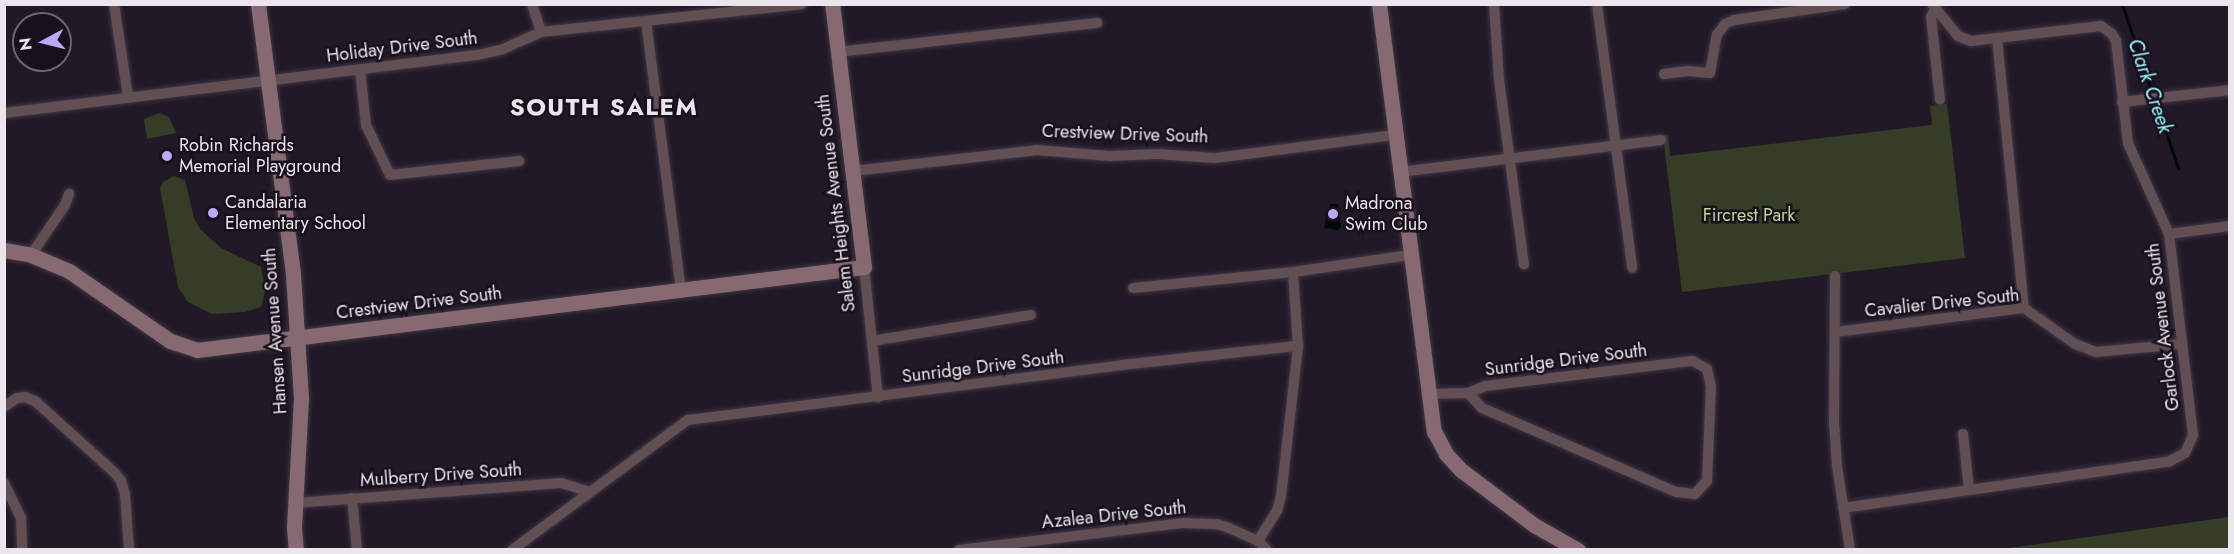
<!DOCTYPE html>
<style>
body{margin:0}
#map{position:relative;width:2234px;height:554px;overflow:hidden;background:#221927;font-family:Jost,sans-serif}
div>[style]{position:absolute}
.green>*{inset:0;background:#363d27}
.water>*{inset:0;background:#00090a}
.stream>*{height:3px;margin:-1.5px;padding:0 1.5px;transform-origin:1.5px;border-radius:1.5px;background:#00090a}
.roads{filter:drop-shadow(0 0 2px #3e3643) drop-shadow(0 0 2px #3e3643)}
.street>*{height:10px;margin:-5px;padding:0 5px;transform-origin:5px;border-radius:5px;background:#614f53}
.secondary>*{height:15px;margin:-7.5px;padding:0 7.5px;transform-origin:7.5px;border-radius:7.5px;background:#876a71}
.dots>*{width:16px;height:16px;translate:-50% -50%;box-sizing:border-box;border:3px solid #19101d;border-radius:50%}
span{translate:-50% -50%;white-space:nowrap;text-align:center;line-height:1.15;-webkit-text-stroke:5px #19101d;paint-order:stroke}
.street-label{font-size:18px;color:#ebe5ee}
.poi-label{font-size:18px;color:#ebe5ee}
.left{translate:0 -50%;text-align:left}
.park-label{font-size:18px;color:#c1d495}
.water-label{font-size:20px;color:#9bf4fe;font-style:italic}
.district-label{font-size:24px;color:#ebe5ee;font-weight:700;letter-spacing:1.5px}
.frame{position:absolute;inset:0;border:6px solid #ebe5ee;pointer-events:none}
.north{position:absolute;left:12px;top:12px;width:60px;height:60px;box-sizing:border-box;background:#19101d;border:2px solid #6d6571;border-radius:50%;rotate:263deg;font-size:16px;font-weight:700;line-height:24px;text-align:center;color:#ebe5ee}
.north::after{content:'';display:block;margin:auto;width:21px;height:27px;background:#baaaf6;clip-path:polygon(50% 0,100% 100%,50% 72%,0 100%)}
</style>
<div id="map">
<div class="green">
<i style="clip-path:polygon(1947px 104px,1965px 258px,1682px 292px,1663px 136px,1668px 135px,1670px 156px,1932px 125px,1930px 106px)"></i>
<i style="clip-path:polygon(159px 113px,169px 117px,176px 133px,147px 139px,144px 119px)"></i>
<i style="clip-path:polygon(174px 176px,185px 180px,194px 218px,200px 229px,221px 248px,261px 267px,265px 291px,261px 307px,245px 312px,212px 314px,188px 302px,178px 287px,160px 188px,163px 182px)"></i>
<i style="clip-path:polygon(2229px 517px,2229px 549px,2003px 549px)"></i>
</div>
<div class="water">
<i style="clip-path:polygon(1330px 204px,1338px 204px,1341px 227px,1338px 230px,1324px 228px)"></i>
</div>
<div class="stream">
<i style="left:2122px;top:4px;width:97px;rotate:71.4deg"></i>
<i style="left:2156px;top:102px;width:70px;rotate:71.6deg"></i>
</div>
<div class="roads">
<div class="street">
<i style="left:114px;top:4px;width:94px;rotate:81.4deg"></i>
<i style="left:532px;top:4px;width:29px;rotate:72deg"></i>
<i style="left:1494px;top:4px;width:76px;rotate:86.2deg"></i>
<i style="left:1499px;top:80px;width:186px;rotate:82.3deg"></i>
<i style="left:1597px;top:4px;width:266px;rotate:82.4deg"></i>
<i style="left:1935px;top:9px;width:9px;rotate:117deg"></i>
<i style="left:1931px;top:17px;width:83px;rotate:83.8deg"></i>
<i style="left:646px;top:21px;width:272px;rotate:82.6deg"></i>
<i style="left:1997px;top:38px;width:271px;rotate:84.3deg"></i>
<i style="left:838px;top:52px;width:261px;rotate:-6.4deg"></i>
<i style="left:360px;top:70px;width:55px;rotate:83.8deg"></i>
<i style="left:366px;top:125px;width:55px;rotate:64.4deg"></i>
<i style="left:390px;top:175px;width:130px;rotate:-6.2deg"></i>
<i style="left:1664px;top:74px;width:24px;rotate:-7deg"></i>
<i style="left:1688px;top:71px;width:22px;rotate:5deg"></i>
<i style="left:1710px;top:73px;width:39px;rotate:-80deg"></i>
<i style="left:1717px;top:35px;width:14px;rotate:-54deg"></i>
<i style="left:1725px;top:24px;width:10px;rotate:-24deg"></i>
<i style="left:1734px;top:20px;width:112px;rotate:-8.2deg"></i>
<i style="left:2122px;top:102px;width:109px;rotate:-6.3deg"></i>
<i style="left:4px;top:113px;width:478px;rotate:-7deg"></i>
<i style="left:478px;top:55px;width:26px;rotate:-13deg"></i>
<i style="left:503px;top:49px;width:42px;rotate:-24.1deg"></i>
<i style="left:541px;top:32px;width:262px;rotate:-6.1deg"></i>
<i style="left:853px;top:171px;width:184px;rotate:-6.5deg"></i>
<i style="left:1036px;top:150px;width:74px;rotate:4.6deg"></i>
<i style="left:1110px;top:156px;width:47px;rotate:-2.4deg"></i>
<i style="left:1157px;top:154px;width:58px;rotate:3.9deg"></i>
<i style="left:1215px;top:158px;width:181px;rotate:-7.3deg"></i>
<i style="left:1400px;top:172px;width:263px;rotate:-7deg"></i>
<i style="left:2169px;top:234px;width:62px;rotate:-7.5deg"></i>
<i style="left:31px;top:255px;width:60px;rotate:-55.8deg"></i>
<i style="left:65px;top:205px;width:12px;rotate:-70deg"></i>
<i style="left:864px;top:267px;width:131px;rotate:83.9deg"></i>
<i style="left:1835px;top:276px;width:146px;rotate:90.4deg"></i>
<i style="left:1834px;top:422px;width:44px;rotate:86.1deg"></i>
<i style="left:1837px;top:466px;width:85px;rotate:81.2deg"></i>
<i style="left:1133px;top:288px;width:161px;rotate:-5.7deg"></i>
<i style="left:1293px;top:272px;width:118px;rotate:-8.3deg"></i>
<i style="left:1836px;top:332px;width:190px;rotate:-7.3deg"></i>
<i style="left:2024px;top:308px;width:62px;rotate:35.2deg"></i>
<i style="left:2075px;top:344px;width:22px;rotate:21deg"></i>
<i style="left:2096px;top:352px;width:86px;rotate:-5.3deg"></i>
<i style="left:872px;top:341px;width:161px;rotate:-9.3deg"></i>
<i style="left:1427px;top:394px;width:41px;rotate:-1.4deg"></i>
<i style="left:1468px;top:393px;width:18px;rotate:-22deg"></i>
<i style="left:1485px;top:386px;width:209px;rotate:-6.9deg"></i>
<i style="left:1693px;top:361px;width:16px;rotate:30deg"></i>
<i style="left:1707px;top:369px;width:17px;rotate:77deg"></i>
<i style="left:1711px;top:386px;width:95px;rotate:92.4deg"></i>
<i style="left:1707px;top:481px;width:18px;rotate:133deg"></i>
<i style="left:1695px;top:494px;width:19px;rotate:-174deg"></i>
<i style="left:1676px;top:492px;width:211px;rotate:-156.6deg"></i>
<i style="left:1482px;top:408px;width:21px;rotate:-133deg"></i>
<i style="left:4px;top:407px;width:16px;rotate:-35deg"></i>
<i style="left:17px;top:398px;width:8px;rotate:-7deg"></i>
<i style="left:25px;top:397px;width:11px;rotate:22deg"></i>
<i style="left:35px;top:401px;width:108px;rotate:42deg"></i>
<i style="left:115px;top:473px;width:10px;rotate:53deg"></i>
<i style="left:121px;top:481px;width:14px;rotate:73deg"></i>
<i style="left:125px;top:494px;width:56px;rotate:85.9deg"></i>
<i style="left:1963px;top:434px;width:55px;rotate:83.8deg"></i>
<i style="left:4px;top:483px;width:39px;rotate:64deg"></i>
<i style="left:21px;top:518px;width:32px;rotate:88deg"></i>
<i style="left:352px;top:498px;width:52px;rotate:84.5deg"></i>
<i style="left:295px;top:503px;width:267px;rotate:-4.3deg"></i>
<i style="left:561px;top:483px;width:28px;rotate:17deg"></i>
<i style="left:1843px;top:508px;width:328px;rotate:-8.1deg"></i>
<i style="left:2168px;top:462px;width:19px;rotate:-28deg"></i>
<i style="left:2185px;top:453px;width:20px;rotate:-66deg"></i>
<i style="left:2193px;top:435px;width:202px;rotate:-96.8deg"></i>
<i style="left:2169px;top:234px;width:100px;rotate:-114.3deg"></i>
<i style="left:2128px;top:143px;width:103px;rotate:-96.7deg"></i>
<i style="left:2116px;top:41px;width:8px;rotate:-120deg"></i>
<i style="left:2112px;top:34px;width:14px;rotate:-144deg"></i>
<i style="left:2101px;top:26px;width:131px;rotate:173.4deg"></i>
<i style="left:1971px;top:41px;width:14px;rotate:-159deg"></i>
<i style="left:1958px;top:36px;width:41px;rotate:-129.1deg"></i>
<i style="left:1258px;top:541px;width:36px;rotate:-58deg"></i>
<i style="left:1277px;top:511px;width:16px;rotate:-75deg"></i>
<i style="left:1281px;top:496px;width:151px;rotate:-83.5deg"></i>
<i style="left:1298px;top:346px;width:74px;rotate:-93.9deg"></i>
<i style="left:512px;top:550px;width:219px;rotate:-36.5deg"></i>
<i style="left:688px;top:420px;width:437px;rotate:-7.2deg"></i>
<i style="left:1122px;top:365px;width:177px;rotate:-6.2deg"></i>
<i style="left:959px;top:550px;width:226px;rotate:-6.9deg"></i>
<i style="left:1183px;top:523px;width:34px;rotate:2deg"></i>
<i style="left:1217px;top:524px;width:13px;rotate:18deg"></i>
<i style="left:1229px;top:528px;width:32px;rotate:24deg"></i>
<i style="left:1258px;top:541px;width:13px;rotate:45deg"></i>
</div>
<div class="secondary">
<i style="left:258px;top:4px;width:272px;rotate:82.6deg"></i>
<i style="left:293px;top:274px;width:124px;rotate:86.3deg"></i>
<i style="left:301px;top:398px;width:130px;rotate:93.1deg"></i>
<i style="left:294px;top:528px;width:22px;rotate:85deg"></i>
<i style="left:1379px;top:4px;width:431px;rotate:82.7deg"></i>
<i style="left:1434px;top:431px;width:26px;rotate:62deg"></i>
<i style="left:1446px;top:454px;width:22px;rotate:47deg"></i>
<i style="left:1461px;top:470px;width:91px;rotate:37deg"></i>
<i style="left:1534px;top:525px;width:51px;rotate:29.6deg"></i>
<i style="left:4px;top:250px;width:27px;rotate:10deg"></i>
<i style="left:31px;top:255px;width:41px;rotate:22.8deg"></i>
<i style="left:69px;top:271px;width:123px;rotate:34.7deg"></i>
<i style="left:170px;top:341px;width:28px;rotate:18deg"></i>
<i style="left:197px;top:350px;width:672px;rotate:-7.09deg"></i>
<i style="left:864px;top:267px;width:265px;rotate:-96.9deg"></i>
</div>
</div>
<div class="dots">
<i style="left:167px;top:156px;background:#baaaf6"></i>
<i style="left:213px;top:213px;background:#baaaf6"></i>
<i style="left:1333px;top:214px;background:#baaaf6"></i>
</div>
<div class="street-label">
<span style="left:402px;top:47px;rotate:-7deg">Holiday Drive South</span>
<span style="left:1125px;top:134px;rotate:2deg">Crestview Drive South</span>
<span style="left:836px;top:203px;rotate:-97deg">Salem Heights Avenue South</span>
<span style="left:419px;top:303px;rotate:-7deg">Crestview Drive South</span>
<span style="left:1942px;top:303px;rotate:-6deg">Cavalier Drive South</span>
<span style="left:2163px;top:327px;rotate:-97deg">Garlock Avenue South</span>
<span style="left:275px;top:331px;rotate:-94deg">Hansen Avenue South</span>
<span style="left:1566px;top:360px;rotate:-7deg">Sunridge Drive South</span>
<span style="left:983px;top:367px;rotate:-7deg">Sunridge Drive South</span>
<span style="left:441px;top:475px;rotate:-4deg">Mulberry Drive South</span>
<span style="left:1114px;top:515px;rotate:-6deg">Azalea Drive South</span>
</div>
<div class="poi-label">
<span class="left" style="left:179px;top:156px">Robin Richards<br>Memorial Playground</span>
<span class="left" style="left:225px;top:213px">Candalaria<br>Elementary School</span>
<span class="left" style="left:1345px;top:214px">Madrona<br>Swim Club</span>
</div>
<div class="park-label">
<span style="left:1749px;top:215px">Fircrest Park</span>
</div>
<div class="water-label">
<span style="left:2150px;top:86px;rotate:71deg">Clark Creek</span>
</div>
<div class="district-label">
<span style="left:604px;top:107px">SOUTH SALEM</span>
</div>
<div class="frame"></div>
<div class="north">N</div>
</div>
